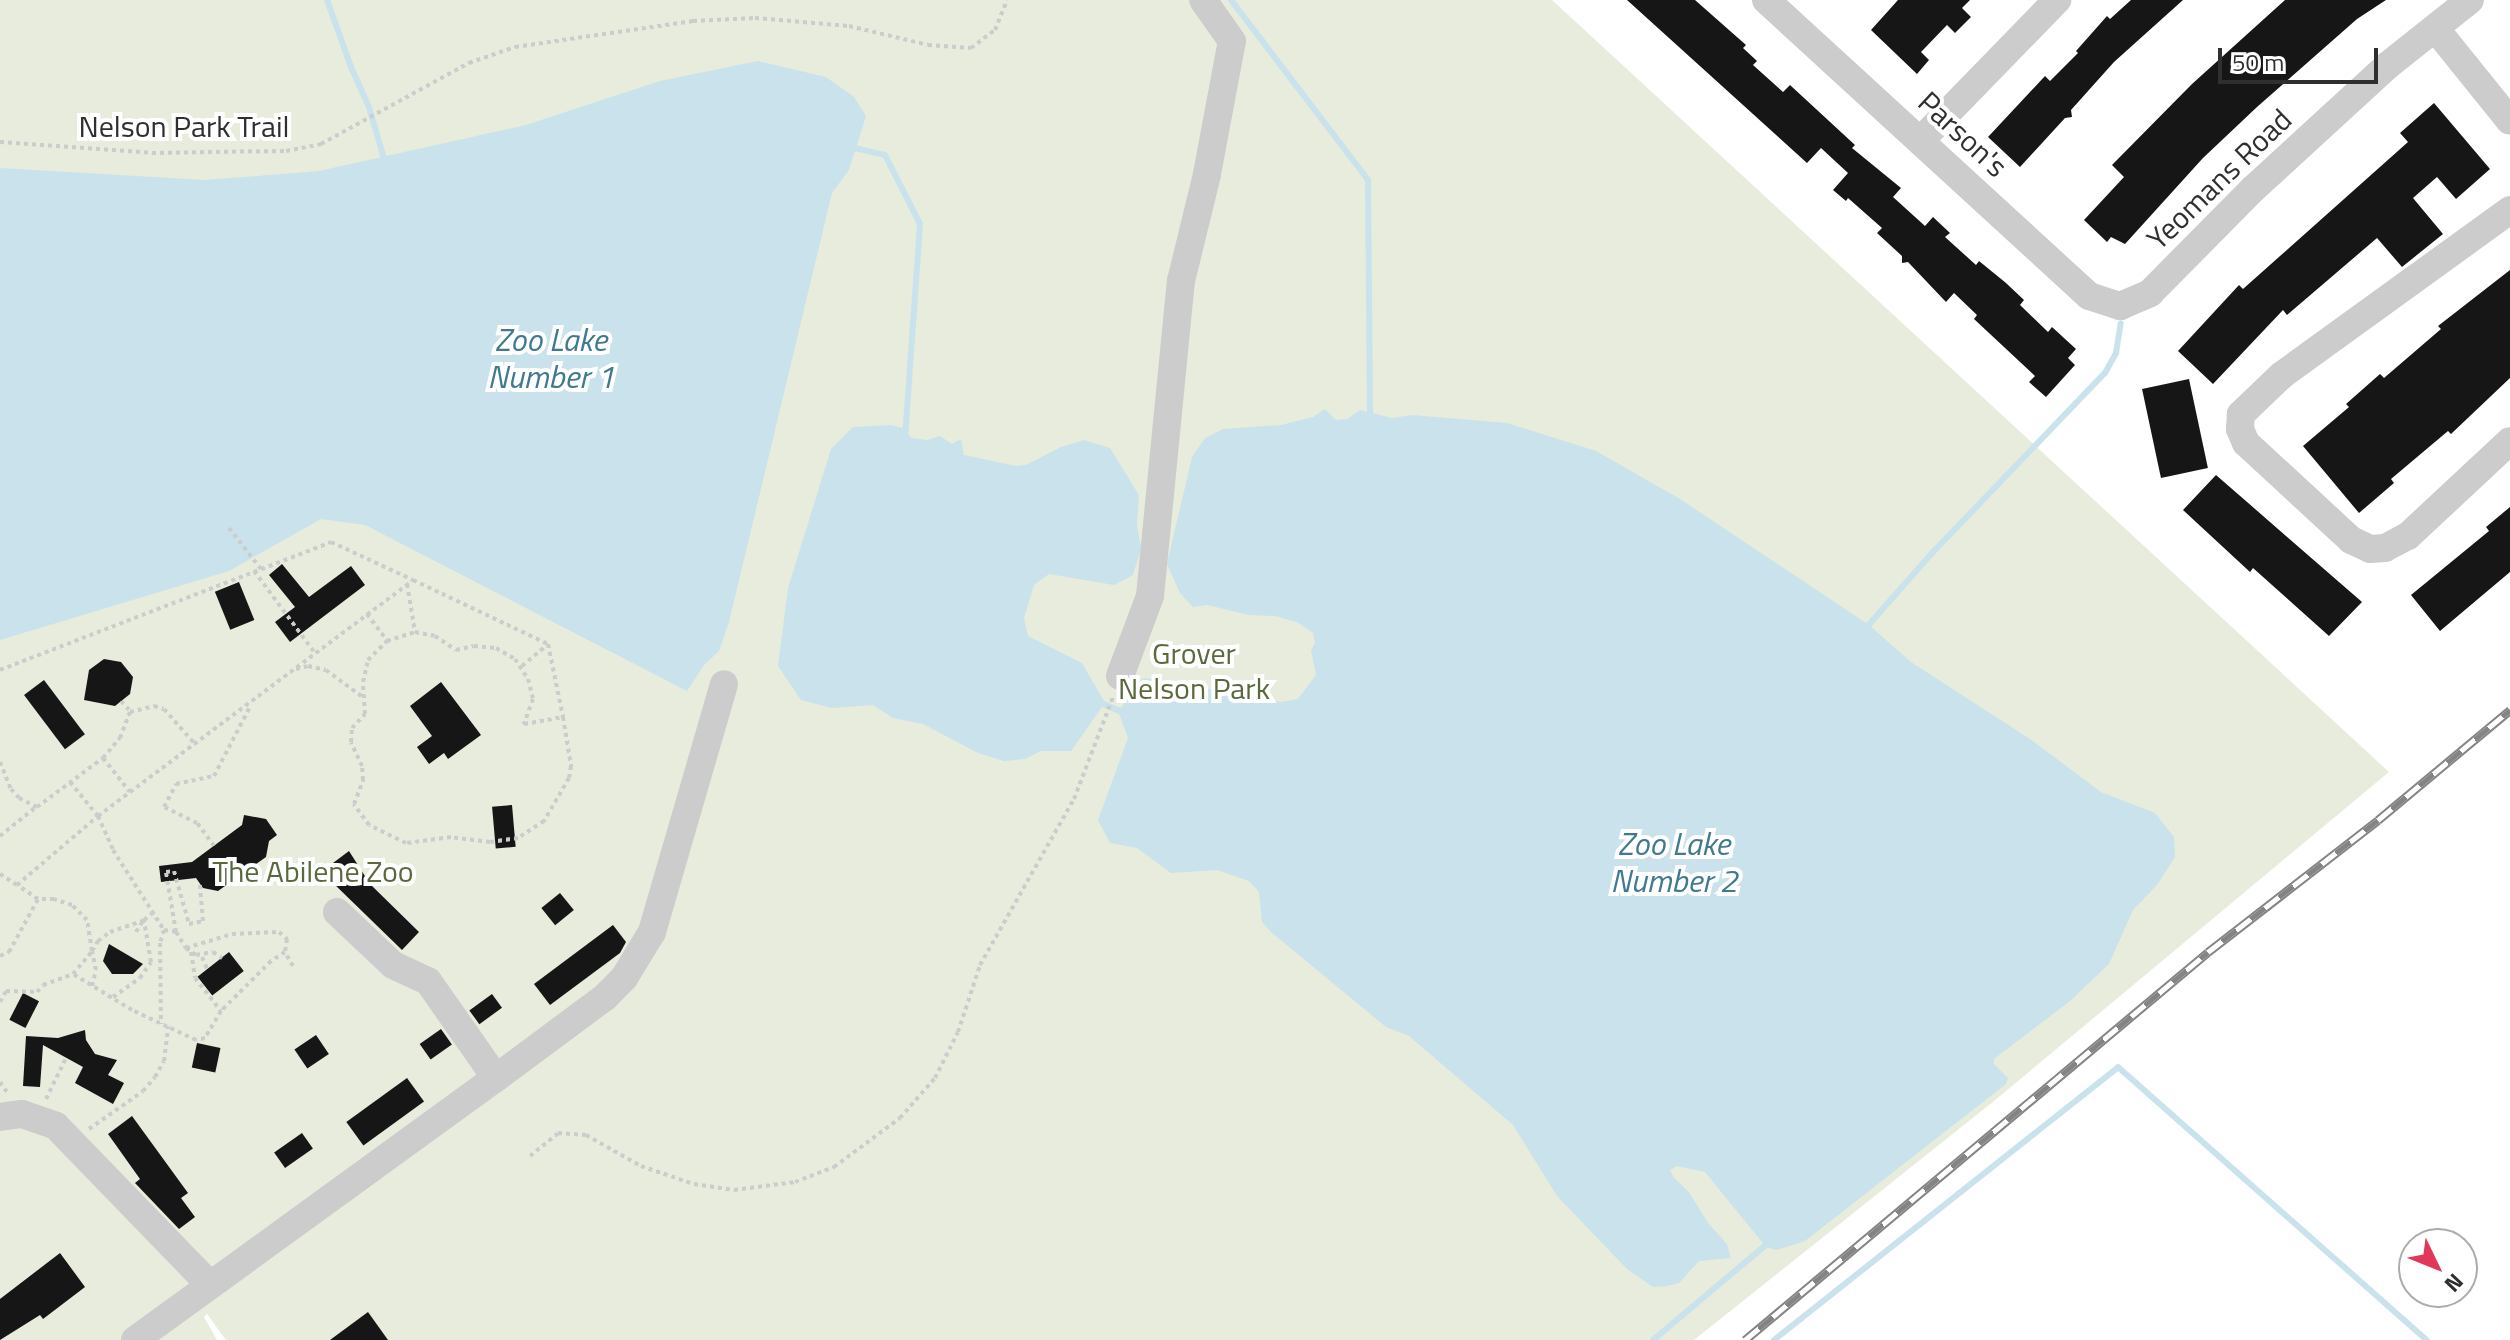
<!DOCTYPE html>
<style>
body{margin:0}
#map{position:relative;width:2510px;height:1340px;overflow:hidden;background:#fff;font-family:"Titillium Web",sans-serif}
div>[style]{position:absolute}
.green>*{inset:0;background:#e7ecdd}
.water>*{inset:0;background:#cae2eb}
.stream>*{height:6px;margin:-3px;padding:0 3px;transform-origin:3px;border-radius:3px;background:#cae2eb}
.building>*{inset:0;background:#161616;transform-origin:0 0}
.path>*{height:4px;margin-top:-2px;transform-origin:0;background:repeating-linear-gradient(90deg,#ccc 0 4px,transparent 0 8px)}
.minor>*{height:28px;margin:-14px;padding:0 14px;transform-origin:14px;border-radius:14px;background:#ccc}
.rail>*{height:9px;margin-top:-4.5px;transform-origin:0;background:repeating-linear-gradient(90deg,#fff 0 18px,#848484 0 36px);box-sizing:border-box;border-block:2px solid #848484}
span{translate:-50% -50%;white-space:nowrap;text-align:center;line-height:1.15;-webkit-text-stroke:8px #fff;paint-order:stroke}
.street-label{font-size:30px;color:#2f2f2f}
.park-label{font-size:30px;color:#586a3d}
.water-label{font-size:32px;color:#3f7a90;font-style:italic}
.north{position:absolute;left:2398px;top:1228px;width:80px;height:80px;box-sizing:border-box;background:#fff;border:2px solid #acacac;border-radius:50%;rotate:133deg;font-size:22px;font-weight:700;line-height:32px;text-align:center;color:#2f2f2f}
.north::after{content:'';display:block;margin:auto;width:28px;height:36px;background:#e13758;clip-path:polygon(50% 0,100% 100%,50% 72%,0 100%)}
.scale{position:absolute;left:2218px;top:48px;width:160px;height:36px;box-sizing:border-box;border:4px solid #2f2f2f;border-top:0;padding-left:10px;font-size:24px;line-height:28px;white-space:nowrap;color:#2f2f2f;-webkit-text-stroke:6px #fff;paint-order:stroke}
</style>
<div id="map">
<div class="green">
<i style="clip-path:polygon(0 0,1552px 0,2389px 772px,1994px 1101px,1694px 1340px,226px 1340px,207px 1314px,204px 1317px,217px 1340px,0 1340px)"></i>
</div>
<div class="water">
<i style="clip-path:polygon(758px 61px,826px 77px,854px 97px,866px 116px,849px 170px,832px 193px,729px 622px,719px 651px,704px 665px,687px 691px,365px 525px,321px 519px,229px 571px,0 640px,0 168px,205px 180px,319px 171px,526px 125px,660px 81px)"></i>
<i style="clip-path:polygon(1325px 409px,1336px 420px,1347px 419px,1360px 410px,1392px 418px,1412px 415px,1507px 423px,1596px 451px,1680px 499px,1869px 625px,1911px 662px,2030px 739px,2101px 792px,2155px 813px,2174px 837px,2175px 857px,2157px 885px,2133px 910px,2109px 964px,2070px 1001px,1994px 1059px,1994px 1064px,2008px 1078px,2006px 1084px,1805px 1241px,1776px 1250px,1766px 1247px,1705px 1172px,1677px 1166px,1670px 1170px,1674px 1178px,1689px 1192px,1708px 1223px,1727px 1244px,1731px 1258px,1699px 1261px,1679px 1283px,1667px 1286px,1653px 1287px,1627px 1269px,1557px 1196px,1513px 1125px,1409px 1036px,1386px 1027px,1271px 932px,1262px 922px,1259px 892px,1249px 881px,1217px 870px,1171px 873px,1137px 848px,1110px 843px,1098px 820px,1128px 738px,1119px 714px,1102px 707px,1071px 751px,1041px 751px,1025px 759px,1004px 761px,978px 753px,923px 724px,893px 718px,873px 705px,832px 708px,801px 700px,778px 666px,788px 588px,831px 449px,853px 427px,891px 425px,902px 428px,912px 438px,927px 440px,940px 436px,952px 444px,961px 439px,964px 455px,1016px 466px,1026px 465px,1061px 447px,1084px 440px,1110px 448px,1139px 495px,1137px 525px,1141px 549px,1133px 575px,1114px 585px,1049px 574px,1034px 585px,1024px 618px,1028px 636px,1082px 663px,1104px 701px,1121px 708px,1140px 680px,1145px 678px,1282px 702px,1298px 699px,1316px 675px,1311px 650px,1315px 643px,1313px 633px,1297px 622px,1275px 616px,1249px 615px,1207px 605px,1193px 607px,1180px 593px,1167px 564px,1192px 457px,1205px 438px,1223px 429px,1281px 425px,1313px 417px)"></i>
</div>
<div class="stream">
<i style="left:327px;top:0;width:71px;rotate:70.3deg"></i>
<i style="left:351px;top:67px;width:44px;rotate:65.8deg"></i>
<i style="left:369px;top:107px;width:57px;rotate:73.8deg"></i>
<i style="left:1231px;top:0;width:226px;rotate:52.7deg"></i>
<i style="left:1368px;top:180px;width:238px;rotate:89.5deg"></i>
<i style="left:850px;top:147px;width:36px;rotate:13deg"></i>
<i style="left:885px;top:155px;width:77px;rotate:63.1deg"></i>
<i style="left:920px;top:224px;width:215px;rotate:94deg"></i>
<i style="left:1865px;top:629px;width:106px;rotate:-48.5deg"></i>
<i style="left:1935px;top:550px;width:245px;rotate:-46.2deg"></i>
<i style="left:2105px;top:373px;width:23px;rotate:-61deg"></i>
<i style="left:2116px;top:353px;width:30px;rotate:-81deg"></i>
<i style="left:1653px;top:1340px;width:150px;rotate:-40.1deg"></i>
<i style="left:1774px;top:1340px;width:439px;rotate:-38.4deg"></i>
<i style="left:2118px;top:1067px;width:412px;rotate:41.5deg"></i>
</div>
<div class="building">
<i style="clip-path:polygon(1627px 0,1695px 0,1746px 45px,1743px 48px,1757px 61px,1753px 65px,1783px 92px,1790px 85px,1855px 145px,1852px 148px,1901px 188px,1893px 197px,1925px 226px,1933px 217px,1950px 233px,1945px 237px,1976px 265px,1979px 261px,2006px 283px,2024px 300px,2020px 305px,2048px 332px,2052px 327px,2076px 349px,2068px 358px,2075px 365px,2046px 397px,2029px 382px,2035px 376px,1974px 319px,1977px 315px,1954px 293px,1946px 302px,1908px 262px,1902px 263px,1902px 256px,1877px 233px,1882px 228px,1848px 198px,1846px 201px,1833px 190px,1848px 173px,1821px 148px,1807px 163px)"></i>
<i style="clip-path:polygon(1898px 0,1970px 0,1962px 8px,1971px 17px,1955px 33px,1947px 25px,1921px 52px,1929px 60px,1917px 74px,1871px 30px)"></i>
<i style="clip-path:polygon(2131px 0,2183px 0,2114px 62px,2071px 110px,2072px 117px,2065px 118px,2020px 167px,1988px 137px,2045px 76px,2050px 81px,2078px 53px,2076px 51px,2107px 16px,2110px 19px)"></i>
<i style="clip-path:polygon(2285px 0,2386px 0,2357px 19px,2257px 107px,2203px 158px,2125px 244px,2111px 237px,2107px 242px,2084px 220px,2124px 177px,2112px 165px,2192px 84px)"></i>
<i style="clip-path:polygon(2434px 103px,2490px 169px,2456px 199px,2437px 177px,2413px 198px,2443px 234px,2402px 267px,2377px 238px,2287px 315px,2283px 310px,2213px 384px,2178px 351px,2239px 285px,2243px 289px,2408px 142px,2400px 133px)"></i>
<i style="clip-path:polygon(2510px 270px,2510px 378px,2451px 434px,2448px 431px,2391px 479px,2394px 483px,2359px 513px,2303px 446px,2349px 407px,2346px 404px,2380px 374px,2384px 378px,2441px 329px,2438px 326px)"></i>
<i style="left:2189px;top:379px;width:91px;height:48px;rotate:78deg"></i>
<i style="clip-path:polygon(2216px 475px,2362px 602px,2329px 636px,2253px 568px,2250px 572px,2183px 510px)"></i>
<i style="clip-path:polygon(2510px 507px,2510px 572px,2440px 631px,2411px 595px,2489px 531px,2486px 527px)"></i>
<i style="clip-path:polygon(282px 564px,309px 597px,351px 566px,365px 585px,290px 642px,275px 622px,295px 607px,269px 575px)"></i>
<i style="left:239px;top:582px;width:41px;height:26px;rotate:68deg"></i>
<i style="clip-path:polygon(104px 659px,121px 662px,133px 677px,130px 694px,115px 706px,84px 700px,89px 670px)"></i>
<i style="left:44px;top:680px;width:68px;height:25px;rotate:53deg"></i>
<i style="clip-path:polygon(441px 682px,481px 735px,448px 759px,444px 753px,429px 764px,417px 747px,432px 736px,410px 706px)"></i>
<i style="left:512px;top:805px;width:42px;height:20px;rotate:85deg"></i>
<i style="clip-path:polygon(244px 815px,266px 819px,277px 835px,269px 841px,266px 857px,218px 891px,203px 888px,196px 878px,161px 882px,159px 866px,192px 862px,242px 825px)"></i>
<i style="clip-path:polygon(349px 851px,370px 884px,419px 932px,402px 950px,331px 881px,325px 869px)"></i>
<i style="left:560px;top:893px;width:22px;height:24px;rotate:51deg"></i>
<i style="clip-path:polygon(613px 925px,626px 942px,620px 953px,550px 1005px,534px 984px)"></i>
<i style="clip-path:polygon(109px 944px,143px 964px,133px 974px,112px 974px,103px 961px)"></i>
<i style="left:229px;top:952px;width:24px;height:40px;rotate:52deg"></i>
<i style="left:23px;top:993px;width:18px;height:30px;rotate:27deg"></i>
<i style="left:492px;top:994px;width:17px;height:28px;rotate:54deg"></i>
<i style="left:441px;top:1029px;width:19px;height:26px;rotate:55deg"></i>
<i style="clip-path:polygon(85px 1030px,86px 1040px,95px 1054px,117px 1060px,108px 1075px,124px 1083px,113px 1104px,75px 1083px,83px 1067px,43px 1045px,40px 1087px,23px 1086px,26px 1036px,58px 1038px)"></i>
<i style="left:316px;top:1035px;width:23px;height:26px;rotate:56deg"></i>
<i style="left:197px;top:1043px;width:24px;height:25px;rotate:12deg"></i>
<i style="left:407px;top:1078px;width:29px;height:75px;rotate:54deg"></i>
<i style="clip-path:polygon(132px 1116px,188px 1193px,181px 1198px,195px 1217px,179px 1229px,135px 1183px,140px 1179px,108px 1134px)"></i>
<i style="left:302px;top:1133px;width:19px;height:34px;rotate:55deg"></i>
<i style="clip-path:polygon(60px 1253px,85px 1287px,43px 1319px,40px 1315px,0 1340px,0 1299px)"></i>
<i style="clip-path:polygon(368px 1312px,388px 1340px,330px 1340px)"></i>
</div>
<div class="path">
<i style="left:0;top:142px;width:152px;rotate:4.1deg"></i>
<i style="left:152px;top:153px;width:134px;rotate:-0.9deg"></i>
<i style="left:286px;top:151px;width:36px;rotate:-11deg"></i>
<i style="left:321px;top:144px;width:169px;rotate:-28.7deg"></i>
<i style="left:469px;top:63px;width:49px;rotate:-19.2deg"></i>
<i style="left:515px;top:47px;width:180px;rotate:-8.3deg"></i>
<i style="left:693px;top:21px;width:62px;rotate:-2.8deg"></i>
<i style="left:755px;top:18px;width:94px;rotate:4.9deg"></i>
<i style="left:849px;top:26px;width:81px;rotate:13.5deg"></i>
<i style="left:928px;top:45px;width:43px;rotate:4deg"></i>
<i style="left:971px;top:48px;width:30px;rotate:-37deg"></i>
<i style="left:995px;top:30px;width:32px;rotate:-68deg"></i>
<i style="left:229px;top:528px;width:52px;rotate:52deg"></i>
<i style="left:254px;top:571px;width:102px;rotate:53.4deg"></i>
<i style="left:407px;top:584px;width:49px;rotate:80.5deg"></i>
<i style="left:367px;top:614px;width:34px;rotate:53deg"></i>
<i style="left:522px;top:666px;width:34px;rotate:-40deg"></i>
<i style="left:296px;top:669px;width:12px;rotate:-14deg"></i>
<i style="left:308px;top:666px;width:18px;rotate:13deg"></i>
<i style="left:326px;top:670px;width:47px;rotate:36.4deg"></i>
<i style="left:0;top:670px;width:355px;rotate:-21.1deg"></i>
<i style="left:331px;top:542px;width:90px;rotate:24.9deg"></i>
<i style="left:121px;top:701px;width:13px;rotate:48deg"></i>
<i style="left:103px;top:758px;width:43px;rotate:51.5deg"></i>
<i style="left:0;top:762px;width:29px;rotate:68deg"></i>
<i style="left:11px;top:789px;width:12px;rotate:48deg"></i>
<i style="left:19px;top:798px;width:20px;rotate:27deg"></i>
<i style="left:37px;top:807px;width:82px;rotate:-36.6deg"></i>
<i style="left:103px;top:758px;width:26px;rotate:-50deg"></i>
<i style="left:120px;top:738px;width:28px;rotate:-69deg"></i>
<i style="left:130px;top:712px;width:25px;rotate:-14deg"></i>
<i style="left:154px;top:706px;width:10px;rotate:17deg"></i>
<i style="left:164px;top:709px;width:47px;rotate:48.5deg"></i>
<i style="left:70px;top:782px;width:44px;rotate:50.5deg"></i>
<i style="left:98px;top:816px;width:37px;rotate:66deg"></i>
<i style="left:113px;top:850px;width:95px;rotate:57.5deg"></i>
<i style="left:164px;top:930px;width:14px;rotate:107deg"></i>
<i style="left:160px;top:943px;width:81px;rotate:89.3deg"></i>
<i style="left:0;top:836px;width:46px;rotate:-38.9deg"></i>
<i style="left:214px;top:846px;width:29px;rotate:-126deg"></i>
<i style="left:197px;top:823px;width:37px;rotate:-154deg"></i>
<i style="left:164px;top:807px;width:26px;rotate:-62deg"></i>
<i style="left:176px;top:784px;width:39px;rotate:-12deg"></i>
<i style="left:214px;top:776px;width:80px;rotate:-62.5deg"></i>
<i style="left:0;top:874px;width:20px;rotate:33deg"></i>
<i style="left:164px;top:930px;width:12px;rotate:9deg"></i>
<i style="left:176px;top:932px;width:19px;rotate:58deg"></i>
<i style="left:186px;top:948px;width:12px;rotate:35deg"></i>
<i style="left:196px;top:955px;width:17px;rotate:-10deg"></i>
<i style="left:213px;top:952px;width:11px;rotate:34deg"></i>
<i style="left:136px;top:932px;width:13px;rotate:-58deg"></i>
<i style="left:176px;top:932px;width:61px;rotate:-99.5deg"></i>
<i style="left:166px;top:872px;width:8px;rotate:-7deg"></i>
<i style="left:174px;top:871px;width:55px;rotate:74.2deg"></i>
<i style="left:189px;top:924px;width:14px;rotate:-12deg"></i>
<i style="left:203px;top:921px;width:37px;rotate:-95deg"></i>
<i style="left:186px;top:948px;width:48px;rotate:-16.9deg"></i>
<i style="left:232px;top:934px;width:47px;rotate:-2.4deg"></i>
<i style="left:279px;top:932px;width:11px;rotate:41deg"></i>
<i style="left:287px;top:939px;width:13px;rotate:99deg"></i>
<i style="left:191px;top:952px;width:26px;rotate:81deg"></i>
<i style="left:195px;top:978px;width:42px;rotate:51.8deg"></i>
<i style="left:0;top:956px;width:10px;rotate:-24deg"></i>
<i style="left:9px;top:952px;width:60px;rotate:-61.3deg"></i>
<i style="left:202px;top:957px;width:13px;rotate:67deg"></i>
<i style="left:293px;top:966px;width:16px;rotate:-120deg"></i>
<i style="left:285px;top:952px;width:17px;rotate:147deg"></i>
<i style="left:271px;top:961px;width:71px;rotate:135deg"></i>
<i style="left:221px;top:1011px;width:31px;rotate:121deg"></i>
<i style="left:205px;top:1038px;width:9px;rotate:167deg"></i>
<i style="left:196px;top:1040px;width:71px;rotate:-154.9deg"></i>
<i style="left:132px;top:1010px;width:69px;rotate:-148.6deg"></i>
<i style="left:73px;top:974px;width:30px;rotate:-50deg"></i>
<i style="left:92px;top:951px;width:31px;rotate:-99deg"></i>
<i style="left:87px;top:920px;width:21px;rotate:-135deg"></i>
<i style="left:72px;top:905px;width:19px;rotate:-162deg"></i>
<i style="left:54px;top:899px;width:16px;rotate:180deg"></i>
<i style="left:38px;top:899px;width:25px;rotate:-146deg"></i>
<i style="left:17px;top:885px;width:106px;rotate:-40.4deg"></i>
<i style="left:98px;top:816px;width:394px;rotate:-36.8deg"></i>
<i style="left:413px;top:580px;width:149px;rotate:25.4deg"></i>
<i style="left:548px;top:644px;width:75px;rotate:78.4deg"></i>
<i style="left:563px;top:717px;width:50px;rotate:80.7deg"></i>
<i style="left:571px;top:766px;width:12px;rotate:99deg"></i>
<i style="left:569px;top:778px;width:50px;rotate:120.2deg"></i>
<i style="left:544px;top:821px;width:31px;rotate:147deg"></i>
<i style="left:518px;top:838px;width:28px;rotate:172deg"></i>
<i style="left:490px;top:842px;width:39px;rotate:-173deg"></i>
<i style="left:451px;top:837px;width:45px;rotate:172.4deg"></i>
<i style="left:406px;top:843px;width:41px;rotate:-154.1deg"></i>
<i style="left:369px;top:825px;width:26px;rotate:-126deg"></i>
<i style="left:354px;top:804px;width:26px;rotate:-69deg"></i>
<i style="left:363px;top:780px;width:14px;rotate:-94deg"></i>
<i style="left:362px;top:766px;width:26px;rotate:-115deg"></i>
<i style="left:351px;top:742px;width:14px;rotate:-86deg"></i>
<i style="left:352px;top:728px;width:19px;rotate:-47deg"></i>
<i style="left:365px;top:714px;width:32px;rotate:-94deg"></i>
<i style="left:363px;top:682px;width:23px;rotate:-77deg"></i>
<i style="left:368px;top:660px;width:27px;rotate:-45deg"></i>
<i style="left:387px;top:641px;width:29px;rotate:-18deg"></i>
<i style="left:415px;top:632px;width:20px;rotate:11deg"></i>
<i style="left:435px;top:636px;width:25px;rotate:34deg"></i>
<i style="left:456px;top:650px;width:18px;rotate:-13deg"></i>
<i style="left:474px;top:646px;width:22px;rotate:5deg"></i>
<i style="left:496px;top:648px;width:22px;rotate:30deg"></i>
<i style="left:515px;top:659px;width:24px;rotate:57deg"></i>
<i style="left:528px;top:679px;width:21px;rotate:76deg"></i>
<i style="left:533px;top:699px;width:27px;rotate:110deg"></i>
<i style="left:524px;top:724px;width:40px;rotate:-10deg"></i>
<i style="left:92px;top:986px;width:16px;rotate:-76deg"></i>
<i style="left:96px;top:970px;width:19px;rotate:-102deg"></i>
<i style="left:92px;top:951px;width:12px;rotate:-59deg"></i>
<i style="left:98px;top:941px;width:15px;rotate:-37deg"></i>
<i style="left:110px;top:932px;width:36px;rotate:-19deg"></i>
<i style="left:113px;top:997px;width:33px;rotate:-35deg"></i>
<i style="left:140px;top:978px;width:19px;rotate:-55deg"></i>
<i style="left:151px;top:962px;width:43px;rotate:-99.5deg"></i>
<i style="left:144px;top:920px;width:13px;rotate:-39deg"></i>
<i style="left:0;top:1002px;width:13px;rotate:-61deg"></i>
<i style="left:6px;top:991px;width:31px;rotate:2deg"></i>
<i style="left:37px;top:992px;width:9px;rotate:-49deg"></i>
<i style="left:43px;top:985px;width:32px;rotate:-20deg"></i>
<i style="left:0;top:1082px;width:12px;rotate:55deg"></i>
<i style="left:46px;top:1099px;width:46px;rotate:-64deg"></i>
<i style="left:89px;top:1129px;width:66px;rotate:-35.1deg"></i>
<i style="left:143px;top:1091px;width:18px;rotate:-49deg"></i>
<i style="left:155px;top:1077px;width:18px;rotate:-61deg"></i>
<i style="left:164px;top:1061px;width:35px;rotate:-83deg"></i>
<i style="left:530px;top:1156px;width:36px;rotate:-39deg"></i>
<i style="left:558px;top:1133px;width:28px;rotate:4deg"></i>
<i style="left:586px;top:1135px;width:63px;rotate:29.4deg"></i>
<i style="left:641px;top:1166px;width:56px;rotate:18.8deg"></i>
<i style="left:694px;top:1184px;width:40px;rotate:8.5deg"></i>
<i style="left:734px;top:1190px;width:62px;rotate:-7.5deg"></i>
<i style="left:795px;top:1182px;width:42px;rotate:-21deg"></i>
<i style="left:834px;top:1167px;width:82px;rotate:-36.6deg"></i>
<i style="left:900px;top:1118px;width:53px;rotate:-48.8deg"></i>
<i style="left:935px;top:1078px;width:51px;rotate:-63.4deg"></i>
<i style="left:958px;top:1032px;width:71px;rotate:-71.8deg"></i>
<i style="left:980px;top:965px;width:191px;rotate:-60.5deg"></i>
<i style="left:1074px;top:799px;width:109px;rotate:-69.1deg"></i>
</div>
<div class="minor">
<i style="left:1766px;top:0;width:438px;rotate:42.5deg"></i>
<i style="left:2089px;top:296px;width:33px;rotate:18deg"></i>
<i style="left:2120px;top:306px;width:33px;rotate:-23deg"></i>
<i style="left:2150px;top:293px;width:146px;rotate:-45.3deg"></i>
<i style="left:2253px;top:189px;width:182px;rotate:-42.5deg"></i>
<i style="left:2387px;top:66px;width:106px;rotate:-38.5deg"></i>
<i style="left:2435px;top:28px;width:119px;rotate:51.1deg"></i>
<i style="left:1920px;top:141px;width:197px;rotate:-45.8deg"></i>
<i style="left:2510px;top:210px;width:281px;rotate:144.1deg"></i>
<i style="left:2282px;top:375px;width:57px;rotate:136.4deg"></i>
<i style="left:2241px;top:414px;width:15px;rotate:94deg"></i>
<i style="left:2240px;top:429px;width:15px;rotate:67deg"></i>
<i style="left:2246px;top:443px;width:143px;rotate:42.7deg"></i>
<i style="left:2351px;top:540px;width:21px;rotate:25deg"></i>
<i style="left:2370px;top:549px;width:15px;rotate:-4deg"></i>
<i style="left:2385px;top:548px;width:26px;rotate:-28deg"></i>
<i style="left:2408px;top:536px;width:139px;rotate:-43deg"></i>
<i style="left:1120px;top:676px;width:85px;rotate:-69.4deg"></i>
<i style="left:1150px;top:596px;width:317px;rotate:-84.4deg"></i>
<i style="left:1181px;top:281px;width:110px;rotate:-76.3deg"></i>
<i style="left:1207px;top:174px;width:135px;rotate:-79.4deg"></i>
<i style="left:1232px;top:41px;width:50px;rotate:-125.3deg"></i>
<i style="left:337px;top:912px;width:77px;rotate:43.4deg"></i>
<i style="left:393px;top:965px;width:38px;rotate:25deg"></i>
<i style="left:428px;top:981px;width:118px;rotate:55deg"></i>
<i style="left:0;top:1117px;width:22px;rotate:-8deg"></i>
<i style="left:22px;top:1114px;width:36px;rotate:19deg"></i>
<i style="left:56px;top:1126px;width:221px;rotate:45.9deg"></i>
<i style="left:135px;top:1340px;width:446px;rotate:-36deg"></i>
<i style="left:496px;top:1078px;width:136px;rotate:-36.6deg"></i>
<i style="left:605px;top:997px;width:27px;rotate:-45deg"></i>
<i style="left:624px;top:978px;width:54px;rotate:-58.7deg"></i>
<i style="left:652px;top:932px;width:258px;rotate:-73.8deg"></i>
</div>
<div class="rail">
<i style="left:1745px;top:1340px;width:604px;rotate:-39.96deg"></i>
<i style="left:2208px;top:952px;width:215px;rotate:-37.8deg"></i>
<i style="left:2378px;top:820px;width:172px;rotate:-39.8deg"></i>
</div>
<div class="street-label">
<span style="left:184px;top:126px">Nelson Park Trail</span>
<span style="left:1963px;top:134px;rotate:43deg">Parson's</span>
<span style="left:2219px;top:179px;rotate:-44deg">Yeomans Road</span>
</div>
<div class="park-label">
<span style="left:1194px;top:670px">Grover<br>Nelson Park</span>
<span style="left:313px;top:871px">The Abilene Zoo</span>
</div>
<div class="water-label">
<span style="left:551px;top:358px">Zoo Lake<br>Number 1</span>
<span style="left:1674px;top:862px">Zoo Lake<br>Number 2</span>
</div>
<div class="north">N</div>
<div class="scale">50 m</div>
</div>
